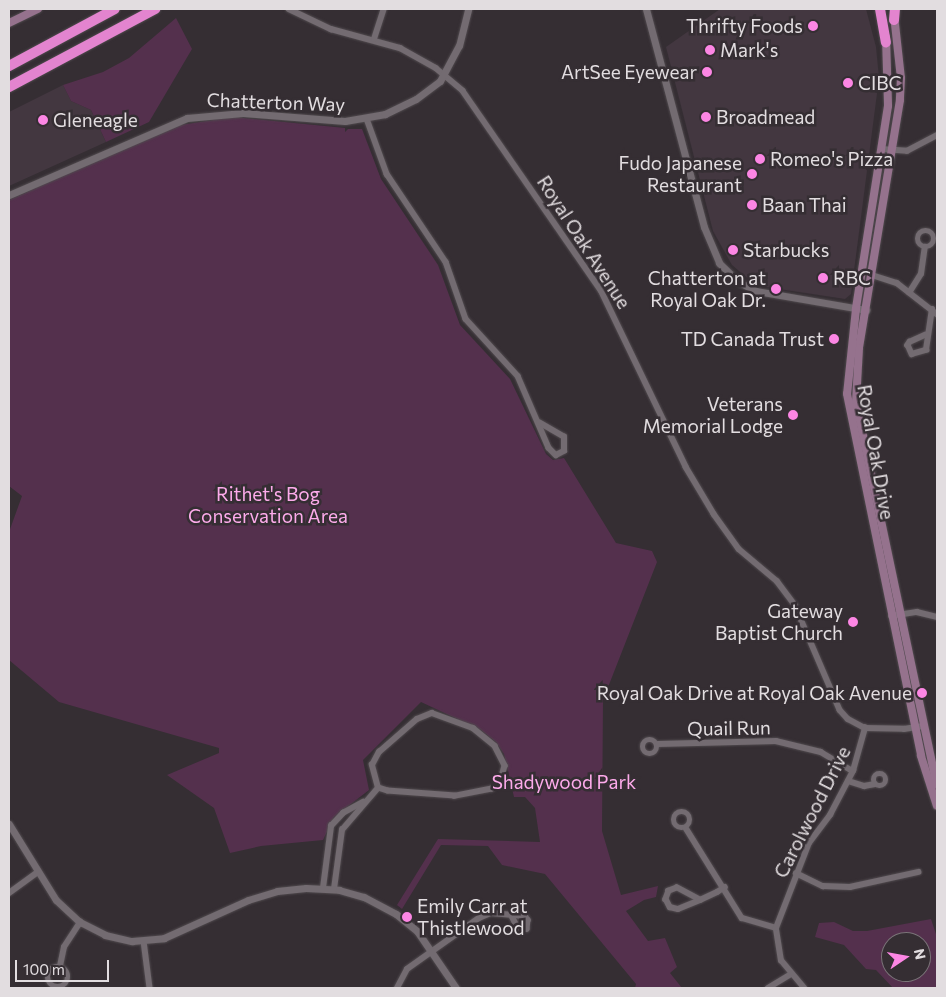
<!DOCTYPE html>
<style>
body{margin:0}
#map{position:relative;width:946px;height:997px;overflow:hidden;background:#352e33;font-family:Commissioner,sans-serif}
div>[style]{position:absolute}
.built>*{inset:0;background:#433740}
.green>*{inset:0;background:#54304d}
.roads{filter:drop-shadow(0 0 1px #504a4e) drop-shadow(0 0 1px #504a4e)}
.minor>*{height:5.5px;margin:-2.75px;padding:0 2.75px;transform-origin:2.75px;border-radius:2.75px;background:#736b71}
.minor>.ring{margin:-2.75px;padding:0;box-sizing:content-box;background:none;border:5.5px solid #736b71;border-radius:50%}
.tertiary>*{height:7px;margin:-3.5px;padding:0 3.5px;transform-origin:3.5px;border-radius:3.5px;background:#736b71}
.secondary>*{height:8px;margin:-4px;padding:0 4px;transform-origin:4px;border-radius:4px;background:#95728d}
.motorway>*{height:10px;margin:-5px;padding:0 5px;transform-origin:5px;border-radius:5px;background:#e384cf}
.dots>*{width:14px;height:14px;translate:-50% -50%;box-sizing:border-box;border:2px solid #352e33;border-radius:50%}
span{translate:-50% -50%;white-space:nowrap;text-align:center;line-height:1.15;-webkit-text-stroke:5px #352e33;paint-order:stroke}
.poi-label{font-size:19px;color:#e2dde0}
.right{translate:-100% -50%;text-align:right}
.left{translate:0 -50%;text-align:left}
.street-label{font-size:19px;color:#e2dde0}
.park-label{font-size:19px;color:#fdabeb}
.frame{position:absolute;inset:0;border:10px solid #e2dde0;pointer-events:none}
.north{position:absolute;left:881px;top:932px;width:50px;height:50px;box-sizing:border-box;background:#352e33;border:1px solid #7a7478;border-radius:50%;rotate:78deg;font-size:14px;font-weight:700;line-height:20px;text-align:center;color:#e2dde0}
.north::after{content:'';display:block;margin:auto;width:18px;height:22px;background:#fc86e4;clip-path:polygon(50% 0,100% 100%,50% 72%,0 100%)}
.scale{position:absolute;left:15px;top:960px;width:94px;height:22px;box-sizing:border-box;border:2px solid #e2dde0;border-top:0;padding-left:6px;font-size:15px;line-height:18px;white-space:nowrap;color:#e2dde0;-webkit-text-stroke:4px #352e33;paint-order:stroke}
</style>
<div id="map">
<div class="built">
<i style="clip-path:polygon(720px 9px,866px 9px,876px 47px,879px 78px,851px 294px,845px 299px,766px 287px,752px 282px,732px 265px,713px 231px,666px 47px)"></i>
<i style="clip-path:polygon(63px 85px,71px 101px,91px 110px,106px 142px,9px 186px,9px 112px)"></i>
</div>
<div class="green">
<i style="clip-path:polygon(176px 18px,192px 49px,149px 122px,106px 142px,91px 110px,71px 101px,63px 85px,103px 72px,129px 58px)"></i>
<i style="clip-path:polygon(233px 117px,345px 128px,345px 132px,348px 129px,362px 129px,381px 179px,438px 265px,460px 325px,510px 379px,546px 454px,553px 460px,564px 458px,616px 543px,652px 551px,657px 562px,603px 700px,602px 831px,621px 895px,658px 886px,656px 897px,644px 900px,626px 911px,648px 941px,665px 938px,677px 967px,670px 973px,682px 988px,635px 988px,636px 984px,545px 874px,502px 865px,488px 846px,441px 845px,402px 909px,397px 905px,438px 839px,540px 842px,535px 808px,525px 797px,514px 797px,504px 754px,496px 742px,481px 730px,421px 702px,363px 760px,369px 790px,334px 817px,323px 840px,261px 846px,230px 853px,214px 808px,167px 775px,219px 753px,219px 748px,59px 702px,9px 660px,9px 532px,22px 496px,9px 486px,9px 200px,174px 126px)"></i>
<i style="clip-path:polygon(evenodd,931px 919px,937px 937px,937px 988px,893px 988px,876px 970px,866px 969px,844px 945px,815px 937px,819px 923px,834px 922px,853px 931px,867px 931px,931px 919px,891px 942px,921px 942px,921px 972px,891px 972px,891px 942px)"></i>
</div>
<div class="roads">
<div class="minor">
<i style="left:289px;top:9px;width:47px;rotate:25.5deg"></i>
<i style="left:331px;top:29px;width:72px;rotate:15.4deg"></i>
<i style="left:400px;top:48px;width:41px;rotate:29.1deg"></i>
<i style="left:436px;top:68px;width:35px;rotate:40deg"></i>
<i style="left:463px;top:91px;width:242px;rotate:55.3deg"></i>
<i style="left:601px;top:290px;width:196px;rotate:64.3deg"></i>
<i style="left:686px;top:467px;width:55px;rotate:59.2deg"></i>
<i style="left:714px;top:514px;width:43px;rotate:54.5deg"></i>
<i style="left:739px;top:549px;width:50px;rotate:40.1deg"></i>
<i style="left:777px;top:581px;width:30px;rotate:53deg"></i>
<i style="left:795px;top:605px;width:114px;rotate:66.8deg"></i>
<i style="left:840px;top:710px;width:12px;rotate:48deg"></i>
<i style="left:848px;top:719px;width:19px;rotate:28deg"></i>
<i style="left:865px;top:728px;width:39px;rotate:1deg"></i>
<i style="left:904px;top:729px;width:19px;rotate:-9deg"></i>
<i style="left:374px;top:39px;width:32px;rotate:-72deg"></i>
<i style="left:367px;top:119px;width:59px;rotate:70deg"></i>
<i style="left:387px;top:174px;width:106px;rotate:56.2deg"></i>
<i style="left:446px;top:262px;width:60px;rotate:70.7deg"></i>
<i style="left:466px;top:319px;width:77px;rotate:47.6deg"></i>
<i style="left:518px;top:376px;width:78px;rotate:66.7deg"></i>
<i style="left:549px;top:448px;width:10px;rotate:45deg"></i>
<i style="left:556px;top:455px;width:9px;rotate:-27deg"></i>
<i style="left:564px;top:451px;width:14px;rotate:-90deg"></i>
<i style="left:564px;top:437px;width:28px;rotate:-150deg"></i>
<i style="left:881px;top:149px;width:26px;rotate:4deg"></i>
<i style="left:907px;top:151px;width:34px;rotate:-28deg"></i>
<i class="ring" style="left:918px;top:231px;width:10.5px;height:10.5px"></i>
<i style="left:872px;top:275px;width:26px;rotate:18deg"></i>
<i style="left:897px;top:283px;width:51px;rotate:37.8deg"></i>
<i style="left:909px;top:293px;width:22px;rotate:-58deg"></i>
<i style="left:921px;top:274px;width:27px;rotate:-82deg"></i>
<i style="left:926px;top:335px;width:17px;rotate:156deg"></i>
<i style="left:910px;top:342px;width:4px;rotate:124deg"></i>
<i style="left:908px;top:345px;width:10px;rotate:66deg"></i>
<i style="left:912px;top:354px;width:15px;rotate:-16deg"></i>
<i style="left:926px;top:350px;width:41px;rotate:-81.7deg"></i>
<i style="left:891px;top:616px;width:26px;rotate:-9deg"></i>
<i style="left:917px;top:612px;width:21px;rotate:14deg"></i>
<i style="left:432px;top:713px;width:44px;rotate:20.1deg"></i>
<i style="left:473px;top:728px;width:28px;rotate:39deg"></i>
<i style="left:495px;top:746px;width:22px;rotate:63deg"></i>
<i style="left:505px;top:766px;width:19px;rotate:106deg"></i>
<i style="left:500px;top:784px;width:9px;rotate:148deg"></i>
<i style="left:492px;top:789px;width:38px;rotate:169deg"></i>
<i style="left:455px;top:796px;width:67px;rotate:-175.7deg"></i>
<i style="left:388px;top:791px;width:10px;rotate:-163deg"></i>
<i style="left:378px;top:788px;width:24px;rotate:-105deg"></i>
<i style="left:372px;top:765px;width:15px;rotate:-62deg"></i>
<i style="left:379px;top:752px;width:50px;rotate:-41deg"></i>
<i style="left:417px;top:719px;width:16px;rotate:-22deg"></i>
<i class="ring" style="left:643px;top:740px;width:8.5px;height:8.5px"></i>
<i style="left:658px;top:744px;width:118px;rotate:-1.5deg"></i>
<i style="left:776px;top:741px;width:46px;rotate:13.7deg"></i>
<i style="left:821px;top:752px;width:37px;rotate:31deg"></i>
<i class="ring" style="left:874px;top:774px;width:6.5px;height:6.5px"></i>
<i style="left:848px;top:781px;width:17px;rotate:17deg"></i>
<i style="left:864px;top:786px;width:11px;rotate:-10deg"></i>
<i class="ring" style="left:674px;top:812px;width:10.5px;height:10.5px"></i>
<i style="left:686px;top:828px;width:106px;rotate:58.1deg"></i>
<i style="left:742px;top:918px;width:35px;rotate:16deg"></i>
<i style="left:796px;top:873px;width:30px;rotate:26deg"></i>
<i style="left:823px;top:886px;width:27px;rotate:2deg"></i>
<i style="left:850px;top:887px;width:70px;rotate:-12.4deg"></i>
<i style="left:323px;top:888px;width:63px;rotate:-82.6deg"></i>
<i style="left:331px;top:826px;width:18px;rotate:-47deg"></i>
<i style="left:343px;top:813px;width:23px;rotate:-29deg"></i>
<i style="left:334px;top:889px;width:60px;rotate:-82.3deg"></i>
<i style="left:342px;top:830px;width:55px;rotate:-49.4deg"></i>
<i style="left:9px;top:893px;width:36px;rotate:-36deg"></i>
<i style="left:700px;top:900px;width:26px;rotate:-152deg"></i>
<i style="left:677px;top:888px;width:9px;rotate:159deg"></i>
<i style="left:669px;top:891px;width:9px;rotate:111deg"></i>
<i style="left:666px;top:899px;width:9px;rotate:63deg"></i>
<i style="left:670px;top:907px;width:8px;rotate:14deg"></i>
<i style="left:678px;top:909px;width:24px;rotate:-22deg"></i>
<i style="left:700px;top:900px;width:19px;rotate:-25deg"></i>
<i style="left:717px;top:892px;width:9px;rotate:-32deg"></i>
<i style="left:144px;top:941px;width:47px;rotate:82.7deg"></i>
<i style="left:60px;top:966px;width:19px;rotate:-78deg"></i>
<i style="left:64px;top:947px;width:30px;rotate:-57deg"></i>
<i class="ring" style="left:48px;top:967px;width:14.5px;height:14.5px"></i>
<i style="left:397px;top:988px;width:21px;rotate:-62deg"></i>
<i style="left:407px;top:969px;width:88px;rotate:-35.3deg"></i>
<i style="left:479px;top:918px;width:13px;rotate:-23deg"></i>
<i style="left:491px;top:913px;width:34px;rotate:5deg"></i>
<i style="left:525px;top:916px;width:5px;rotate:53deg"></i>
<i style="left:528px;top:920px;width:9px;rotate:96deg"></i>
<i style="left:527px;top:929px;width:8px;rotate:166deg"></i>
<i style="left:519px;top:931px;width:16px;rotate:-117deg"></i>
<i style="left:768px;top:988px;width:27px;rotate:-31deg"></i>
<i style="left:804px;top:988px;width:35px;rotate:-130deg"></i>
<i style="left:781px;top:961px;width:33px;rotate:-99deg"></i>
<i style="left:776px;top:928px;width:91px;rotate:-68.8deg"></i>
<i style="left:809px;top:843px;width:35px;rotate:-53deg"></i>
<i style="left:830px;top:815px;width:50px;rotate:-62.4deg"></i>
<i style="left:853px;top:771px;width:45px;rotate:-74.4deg"></i>
</div>
<div class="tertiary">
<i style="left:646px;top:9px;width:226px;rotate:75.1deg"></i>
<i style="left:704px;top:227px;width:39px;rotate:67deg"></i>
<i style="left:719px;top:263px;width:28px;rotate:44deg"></i>
<i style="left:739px;top:282px;width:19px;rotate:28deg"></i>
<i style="left:756px;top:291px;width:112px;rotate:9.8deg"></i>
<i style="left:9px;top:195px;width:194px;rotate:-23.4deg"></i>
<i style="left:187px;top:118px;width:56px;rotate:-5.1deg"></i>
<i style="left:243px;top:113px;width:102px;rotate:4.5deg"></i>
<i style="left:345px;top:121px;width:41px;rotate:-9.9deg"></i>
<i style="left:385px;top:114px;width:34px;rotate:-26deg"></i>
<i style="left:416px;top:99px;width:30px;rotate:-37deg"></i>
<i style="left:440px;top:81px;width:40px;rotate:-62deg"></i>
<i style="left:459px;top:46px;width:38px;rotate:-76deg"></i>
<i style="left:9px;top:824px;width:89px;rotate:58.3deg"></i>
<i style="left:56px;top:900px;width:33px;rotate:43deg"></i>
<i style="left:80px;top:922px;width:28px;rotate:27deg"></i>
<i style="left:105px;top:935px;width:28px;rotate:13deg"></i>
<i style="left:132px;top:941px;width:32px;rotate:-5deg"></i>
<i style="left:164px;top:938px;width:92px;rotate:-24.3deg"></i>
<i style="left:248px;top:900px;width:30px;rotate:-17deg"></i>
<i style="left:277px;top:891px;width:29px;rotate:-6deg"></i>
<i style="left:306px;top:888px;width:33px;rotate:3deg"></i>
<i style="left:339px;top:890px;width:26px;rotate:16deg"></i>
<i style="left:364px;top:897px;width:36px;rotate:28deg"></i>
<i style="left:396px;top:914px;width:27px;rotate:39deg"></i>
<i style="left:417px;top:931px;width:69px;rotate:55.6deg"></i>
</div>
<div class="secondary">
<i style="left:894px;top:15px;width:63px;rotate:83.7deg"></i>
<i style="left:901px;top:78px;width:22px;rotate:93deg"></i>
<i style="left:900px;top:100px;width:251px;rotate:99.4deg"></i>
<i style="left:859px;top:348px;width:54px;rotate:93.2deg"></i>
<i style="left:856px;top:402px;width:391px;rotate:78.1deg"></i>
<i style="left:9px;top:23px;width:32px;rotate:-26deg"></i>
<i style="left:886px;top:37px;width:69px;rotate:88.3deg"></i>
<i style="left:888px;top:106px;width:206px;rotate:99deg"></i>
<i style="left:856px;top:309px;width:85px;rotate:96deg"></i>
<i style="left:847px;top:394px;width:369px;rotate:78.4deg"></i>
<i style="left:921px;top:756px;width:52px;rotate:72.3deg"></i>
</div>
<div class="motorway">
<i style="left:880px;top:9px;width:34px;rotate:80deg"></i>
<i style="left:894px;top:20px;width:11px;rotate:-85deg"></i>
<i style="left:9px;top:66px;width:120px;rotate:-28.3deg"></i>
<i style="left:9px;top:87px;width:166px;rotate:-28.1deg"></i>
</div>
</div>
<div class="dots">
<i style="left:813px;top:26px;background:#fc86e4"></i>
<i style="left:710px;top:50px;background:#fc86e4"></i>
<i style="left:707px;top:72px;background:#fc86e4"></i>
<i style="left:848px;top:83px;background:#fc86e4"></i>
<i style="left:706px;top:117px;background:#fc86e4"></i>
<i style="left:43px;top:120px;background:#fc86e4"></i>
<i style="left:760px;top:159px;background:#fc86e4"></i>
<i style="left:752px;top:174px;background:#fc86e4"></i>
<i style="left:752px;top:205px;background:#fc86e4"></i>
<i style="left:733px;top:250px;background:#fc86e4"></i>
<i style="left:823px;top:278px;background:#fc86e4"></i>
<i style="left:776px;top:289px;background:#fc86e4"></i>
<i style="left:834px;top:339px;background:#fc86e4"></i>
<i style="left:793px;top:415px;background:#fc86e4"></i>
<i style="left:853px;top:622px;background:#fc86e4"></i>
<i style="left:922px;top:693px;background:#fc86e4"></i>
<i style="left:407px;top:917px;background:#fc86e4"></i>
</div>
<div class="poi-label">
<span class="right" style="left:803px;top:26px">Thrifty Foods</span>
<span class="left" style="left:720px;top:50px">Mark's</span>
<span class="right" style="left:697px;top:72px">ArtSee Eyewear</span>
<span class="left" style="left:858px;top:83px">CIBC</span>
<span class="left" style="left:716px;top:117px">Broadmead</span>
<span class="left" style="left:53px;top:120px">Gleneagle</span>
<span class="left" style="left:770px;top:159px">Romeo's Pizza</span>
<span class="right" style="left:742px;top:174px">Fudo Japanese<br>Restaurant</span>
<span class="left" style="left:762px;top:205px">Baan Thai</span>
<span class="left" style="left:743px;top:250px">Starbucks</span>
<span class="right" style="left:766px;top:289px">Chatterton at<br>Royal Oak Dr.</span>
<span class="left" style="left:833px;top:278px">RBC</span>
<span class="right" style="left:824px;top:339px">TD Canada Trust</span>
<span class="right" style="left:783px;top:415px">Veterans<br>Memorial Lodge</span>
<span class="right" style="left:843px;top:622px">Gateway<br>Baptist Church</span>
<span class="right" style="left:912px;top:693px">Royal Oak Drive at Royal Oak Avenue</span>
<span class="left" style="left:417px;top:917px">Emily Carr at<br>Thistlewood</span>
</div>
<div class="street-label">
<span style="left:276px;top:102px;rotate:2deg">Chatterton Way</span>
<span style="left:584px;top:242px;rotate:57deg">Royal Oak Avenue</span>
<span style="left:876px;top:452px;rotate:80deg">Royal Oak Drive</span>
<span style="left:729px;top:728px;rotate:-1deg">Quail Run</span>
<span style="left:812px;top:812px;rotate:-63deg">Carolwood Drive</span>
</div>
<div class="park-label">
<span style="left:268px;top:505px">Rithet's Bog<br>Conservation Area</span>
<span style="left:564px;top:782px">Shadywood Park</span>
</div>
<div class="frame"></div>
<div class="north">N</div>
<div class="scale">100 m</div>
</div>
